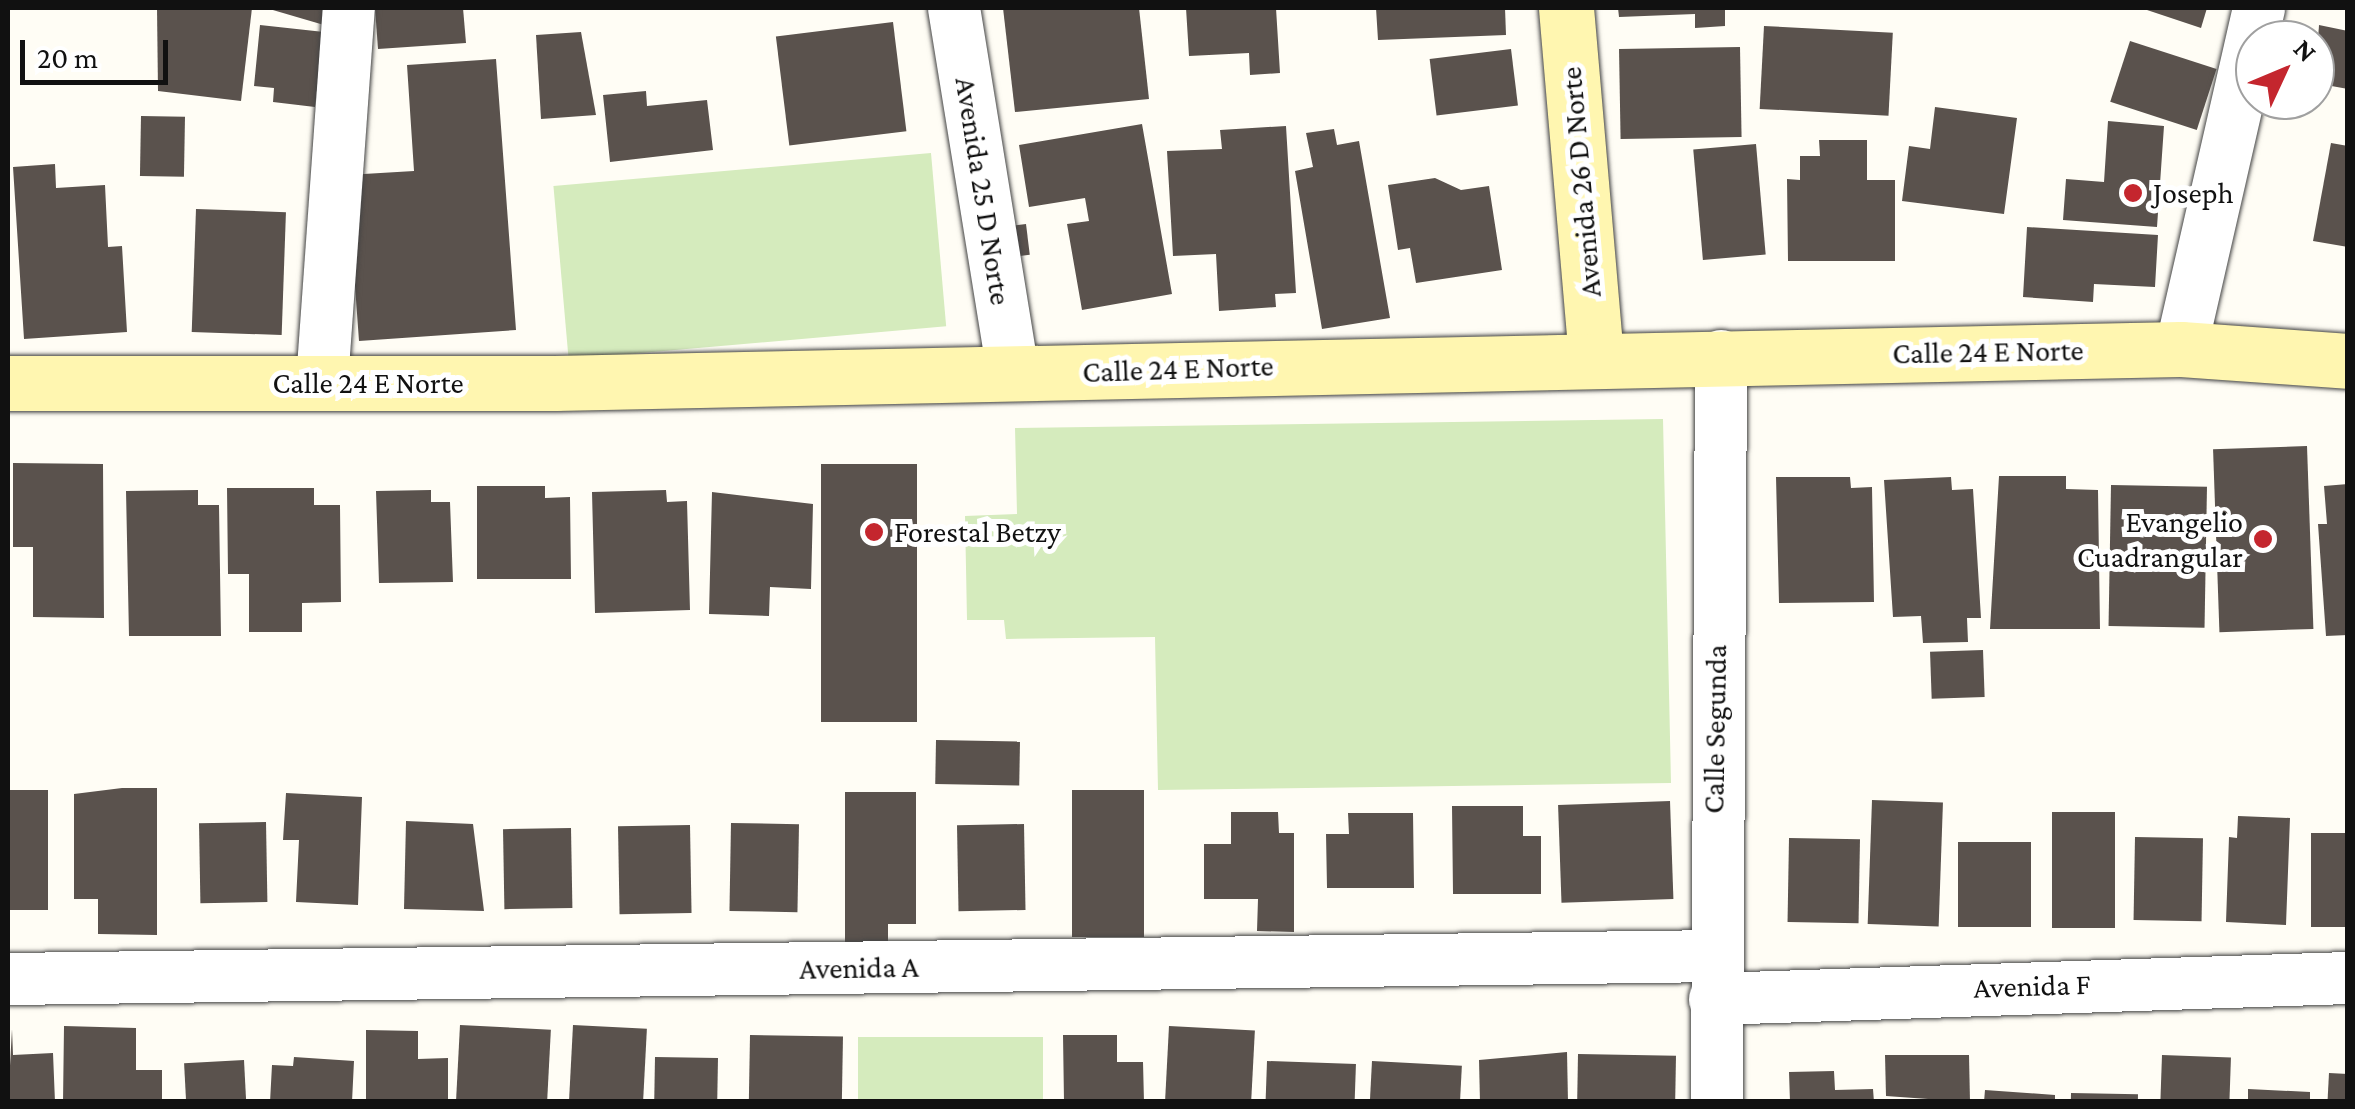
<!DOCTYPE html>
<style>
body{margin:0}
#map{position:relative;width:2355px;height:1109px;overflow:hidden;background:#fffdf5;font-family:"Crimson Pro",serif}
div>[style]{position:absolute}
.green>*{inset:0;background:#d5ebbd;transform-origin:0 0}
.building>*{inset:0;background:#5a524d;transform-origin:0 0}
.roads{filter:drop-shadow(0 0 2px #444) drop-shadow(0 0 2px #444)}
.street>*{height:52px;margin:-26px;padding:0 26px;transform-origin:26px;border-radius:26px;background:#fff}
.secondary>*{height:55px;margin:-27.5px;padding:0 27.5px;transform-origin:27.5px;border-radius:27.5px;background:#fff6b0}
.dots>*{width:28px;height:28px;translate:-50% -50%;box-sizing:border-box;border:5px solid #fff;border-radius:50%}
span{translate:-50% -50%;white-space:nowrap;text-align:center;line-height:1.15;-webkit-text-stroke:10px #fff;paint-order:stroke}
.street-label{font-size:30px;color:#111}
.poi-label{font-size:30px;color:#111}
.left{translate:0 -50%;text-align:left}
.right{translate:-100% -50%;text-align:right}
.frame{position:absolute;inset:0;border:10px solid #111;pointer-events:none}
.north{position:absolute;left:2235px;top:20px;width:100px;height:100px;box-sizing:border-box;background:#fff;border:2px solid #a0a0a0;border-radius:50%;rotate:46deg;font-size:28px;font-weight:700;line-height:40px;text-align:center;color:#111}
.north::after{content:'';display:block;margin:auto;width:35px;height:45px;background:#c4262e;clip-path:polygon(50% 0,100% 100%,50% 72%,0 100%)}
.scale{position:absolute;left:20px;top:40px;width:148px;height:45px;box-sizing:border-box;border:5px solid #111;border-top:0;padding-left:12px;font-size:30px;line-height:35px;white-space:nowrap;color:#111;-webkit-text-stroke:8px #fff;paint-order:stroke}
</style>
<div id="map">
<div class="green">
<i style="left:931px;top:153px;width:174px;height:379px;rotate:85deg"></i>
<i style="clip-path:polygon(1663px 419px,1671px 783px,1158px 790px,1155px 637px,1006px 639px,1004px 620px,967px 620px,965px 516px,1017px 514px,1015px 428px)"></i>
<i style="left:858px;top:1037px;width:185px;height:64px"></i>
</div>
<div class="building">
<i style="clip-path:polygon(157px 8px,252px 8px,241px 101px,158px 91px)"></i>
<i style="clip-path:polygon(266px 8px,328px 8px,324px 25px)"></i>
<i style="clip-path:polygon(375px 8px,463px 8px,466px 43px,378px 49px)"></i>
<i style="clip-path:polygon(1003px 8px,1139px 8px,1149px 99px,1015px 112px)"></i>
<i style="clip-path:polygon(1186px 8px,1276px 8px,1280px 73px,1250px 75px,1249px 53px,1189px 56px)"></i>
<i style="clip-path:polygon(1376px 8px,1505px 8px,1506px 35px,1378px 40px)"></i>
<i style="clip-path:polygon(1618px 8px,1725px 8px,1725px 26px,1695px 28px,1695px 14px,1619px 17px)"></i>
<i style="clip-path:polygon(2141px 8px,2207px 8px,2201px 28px)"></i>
<i style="left:893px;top:22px;width:110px;height:118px;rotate:83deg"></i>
<i style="clip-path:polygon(260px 25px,324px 32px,315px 107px,273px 102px,274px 88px,254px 86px)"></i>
<i style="clip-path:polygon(2319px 25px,2348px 31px,2348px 89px,2315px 83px)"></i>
<i style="left:1764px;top:26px;width:129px;height:83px;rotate:3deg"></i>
<i style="clip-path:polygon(581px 32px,596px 115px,541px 119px,536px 35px)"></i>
<i style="left:2130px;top:41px;width:91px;height:64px;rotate:18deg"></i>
<i style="left:1740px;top:47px;width:90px;height:121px;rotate:89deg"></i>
<i style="left:1511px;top:49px;width:57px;height:82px;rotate:83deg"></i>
<i style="clip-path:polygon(496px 59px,516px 330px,359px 341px,347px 175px,414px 171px,407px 65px)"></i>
<i style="clip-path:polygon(646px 91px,647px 106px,707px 100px,713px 150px,610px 162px,603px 95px)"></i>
<i style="clip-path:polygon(1935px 107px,2017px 118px,2004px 214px,1902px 201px,1909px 146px,1930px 149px)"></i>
<i style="left:141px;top:116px;width:44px;height:60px;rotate:1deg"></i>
<i style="clip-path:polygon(2108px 121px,2164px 126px,2157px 227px,2063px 220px,2066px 179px,2104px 182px)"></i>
<i style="clip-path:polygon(1142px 124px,1172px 294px,1082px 310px,1067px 224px,1089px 221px,1085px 198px,1029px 207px,1019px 145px)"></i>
<i style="clip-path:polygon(1286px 126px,1296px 293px,1275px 294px,1276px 307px,1219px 311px,1216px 254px,1173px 256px,1167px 151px,1222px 149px,1220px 130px)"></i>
<i style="clip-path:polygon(1334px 129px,1337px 145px,1359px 141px,1390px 318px,1322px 329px,1295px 171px,1313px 167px,1306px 133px)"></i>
<i style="clip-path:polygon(1819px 140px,1867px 140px,1867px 180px,1895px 180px,1895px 261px,1788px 261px,1787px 179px,1800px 180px,1800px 156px,1820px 156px)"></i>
<i style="clip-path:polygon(2331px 143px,2348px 146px,2348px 247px,2313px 241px)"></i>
<i style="left:1756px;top:144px;width:111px;height:63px;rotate:85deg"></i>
<i style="clip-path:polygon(55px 164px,56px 188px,105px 185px,108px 247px,122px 246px,127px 332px,24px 339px,13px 167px)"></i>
<i style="clip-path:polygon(1435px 178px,1461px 190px,1489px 186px,1502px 270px,1416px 283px,1410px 248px,1398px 250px,1388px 185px)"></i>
<i style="left:196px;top:209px;width:90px;height:123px;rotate:2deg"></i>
<i style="left:1026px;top:224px;width:31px;height:18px;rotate:83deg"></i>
<i style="clip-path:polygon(2027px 227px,2158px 235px,2155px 287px,2094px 284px,2093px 302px,2023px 297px)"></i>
<i style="left:2307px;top:446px;width:183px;height:94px;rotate:88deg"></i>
<i style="clip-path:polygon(13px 463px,103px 464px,104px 618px,33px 617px,33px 547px,13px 547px)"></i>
<i style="left:821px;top:464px;width:96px;height:258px"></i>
<i style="clip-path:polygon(1999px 476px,2066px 476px,2066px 489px,2098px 490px,2100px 629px,1990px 629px)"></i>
<i style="clip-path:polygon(1776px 477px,1850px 477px,1851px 488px,1872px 487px,1874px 602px,1779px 603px)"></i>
<i style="clip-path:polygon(1951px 477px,1952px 490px,1973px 489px,1981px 618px,1967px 618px,1968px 642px,1923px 643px,1921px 616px,1893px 617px,1884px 480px)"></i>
<i style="clip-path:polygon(2348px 484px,2348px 635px,2326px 636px,2318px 524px,2327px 524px,2324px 486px)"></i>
<i style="left:2111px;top:485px;width:96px;height:141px;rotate:1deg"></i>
<i style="clip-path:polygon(477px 486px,545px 486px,545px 498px,570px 497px,571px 579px,477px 579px)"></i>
<i style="clip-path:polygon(227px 488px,314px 488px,314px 505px,340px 505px,341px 602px,302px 603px,302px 632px,249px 632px,249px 574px,228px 574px)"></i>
<i style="clip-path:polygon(198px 490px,198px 505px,219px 505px,221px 636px,129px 636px,126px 491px)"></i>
<i style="clip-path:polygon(431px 490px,431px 502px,450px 502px,453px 582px,379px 583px,376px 491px)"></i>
<i style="clip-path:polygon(666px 490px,667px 502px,687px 501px,690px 610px,595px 613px,592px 492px)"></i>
<i style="clip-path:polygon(712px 492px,813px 504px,811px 589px,770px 587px,769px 616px,709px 614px)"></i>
<i style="left:1983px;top:650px;width:47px;height:53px;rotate:88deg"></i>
<i style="left:936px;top:740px;width:84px;height:44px;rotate:1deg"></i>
<i style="clip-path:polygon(122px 788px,157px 788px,157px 935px,98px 934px,98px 899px,74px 899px,74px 794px)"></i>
<i style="left:8px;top:790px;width:40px;height:120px"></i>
<i style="left:1072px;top:790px;width:72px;height:147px"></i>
<i style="clip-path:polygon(845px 792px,916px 792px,916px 924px,888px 924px,888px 942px,845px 942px)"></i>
<i style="clip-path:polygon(286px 793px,362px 797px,358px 905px,296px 902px,299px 840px,283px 840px)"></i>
<i style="left:1872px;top:800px;width:71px;height:124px;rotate:2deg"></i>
<i style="left:1670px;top:801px;width:98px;height:112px;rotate:88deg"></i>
<i style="clip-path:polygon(1452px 806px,1523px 806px,1523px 836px,1541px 836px,1541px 894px,1453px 894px)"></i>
<i style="clip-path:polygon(1231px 812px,1278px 812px,1279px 833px,1294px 833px,1294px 932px,1257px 931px,1258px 899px,1204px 899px,1204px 844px,1231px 844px)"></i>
<i style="left:2052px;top:812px;width:63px;height:116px"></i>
<i style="clip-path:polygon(1348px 813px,1413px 813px,1414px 888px,1327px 888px,1326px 834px,1349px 834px)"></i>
<i style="clip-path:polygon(2238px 816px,2290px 818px,2286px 925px,2226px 922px,2229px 837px,2237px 838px)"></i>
<i style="clip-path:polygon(406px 821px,473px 824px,484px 911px,404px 909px)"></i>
<i style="left:266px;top:822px;width:80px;height:67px;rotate:89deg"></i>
<i style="left:731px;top:823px;width:68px;height:88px;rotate:1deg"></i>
<i style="left:1024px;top:824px;width:86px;height:67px;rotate:89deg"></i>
<i style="left:690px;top:825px;width:88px;height:72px;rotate:89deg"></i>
<i style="left:571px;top:828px;width:80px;height:68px;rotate:89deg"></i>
<i style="left:2311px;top:833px;width:37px;height:94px"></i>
<i style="left:2135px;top:837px;width:68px;height:83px;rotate:1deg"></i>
<i style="left:1789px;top:838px;width:71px;height:84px;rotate:1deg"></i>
<i style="left:2031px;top:842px;width:85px;height:73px;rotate:90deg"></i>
<i style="left:460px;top:1025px;width:91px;height:77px;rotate:3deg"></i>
<i style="left:573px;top:1025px;width:74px;height:77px;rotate:3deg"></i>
<i style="clip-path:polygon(64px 1026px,136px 1028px,136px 1070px,162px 1070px,162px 1102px,63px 1102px)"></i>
<i style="left:1169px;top:1026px;width:86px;height:76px;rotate:3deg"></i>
<i style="clip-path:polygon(12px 1029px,13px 1055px,53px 1053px,55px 1102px,8px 1102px)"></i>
<i style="clip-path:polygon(366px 1030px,418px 1031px,418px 1059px,448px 1058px,448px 1102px,366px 1102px)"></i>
<i style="left:750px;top:1035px;width:93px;height:67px;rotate:1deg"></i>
<i style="clip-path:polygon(1063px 1035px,1117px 1035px,1117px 1062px,1143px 1062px,1144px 1102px,1064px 1102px)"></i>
<i style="clip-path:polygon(1567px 1052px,1568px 1102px,1480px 1102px,1479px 1060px)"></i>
<i style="left:1578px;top:1054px;width:98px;height:48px;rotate:1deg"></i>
<i style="clip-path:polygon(1885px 1055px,1969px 1055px,1970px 1102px,1886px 1096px)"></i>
<i style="left:2162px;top:1055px;width:69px;height:47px;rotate:2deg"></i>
<i style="clip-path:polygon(294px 1057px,354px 1061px,352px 1102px,270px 1102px,272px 1065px,293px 1066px)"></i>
<i style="left:655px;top:1057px;width:63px;height:45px;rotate:1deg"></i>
<i style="left:244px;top:1060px;width:42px;height:60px;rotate:87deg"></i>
<i style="left:1267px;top:1061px;width:89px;height:41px;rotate:2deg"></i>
<i style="left:1372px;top:1061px;width:90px;height:41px;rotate:3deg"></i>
<i style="clip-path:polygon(1834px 1071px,1835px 1090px,1873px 1089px,1874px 1102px,1790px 1102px,1789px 1072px)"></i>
<i style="left:2329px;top:1073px;width:19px;height:29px;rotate:3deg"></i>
<i style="clip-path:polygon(2248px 1089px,2310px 1092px,2310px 1102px,2248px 1102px)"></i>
<i style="clip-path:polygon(1985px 1090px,2055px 1095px,2055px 1102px,1984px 1102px)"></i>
<i style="left:2071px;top:1093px;width:67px;height:9px;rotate:1deg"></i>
</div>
<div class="roads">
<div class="street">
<i style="left:954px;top:8px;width:371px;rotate:80.8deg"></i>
<i style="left:2181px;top:349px;width:350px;rotate:-77.1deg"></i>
<i style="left:322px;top:382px;width:375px;rotate:-85.9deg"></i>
<i style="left:8px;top:979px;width:1703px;rotate:-0.77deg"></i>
<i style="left:1715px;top:999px;width:633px;rotate:-1.9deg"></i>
<i style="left:1717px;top:1102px;width:746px;rotate:-89.69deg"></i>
</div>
<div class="secondary">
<i style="left:1566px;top:8px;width:349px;rotate:85.1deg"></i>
<i style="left:8px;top:383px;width:547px"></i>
<i style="left:555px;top:383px;width:1626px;rotate:-1.2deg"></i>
<i style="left:2181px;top:349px;width:167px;rotate:4.1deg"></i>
</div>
</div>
<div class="dots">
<i style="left:2133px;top:193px;background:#c4262e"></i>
<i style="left:874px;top:532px;background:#c4262e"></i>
<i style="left:2263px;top:539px;background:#c4262e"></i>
</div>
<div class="street-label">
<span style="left:1581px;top:182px;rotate:-95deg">Avenida 26 D Norte</span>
<span style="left:983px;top:191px;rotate:81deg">Avenida 25 D Norte</span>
<span style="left:1988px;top:352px;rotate:-1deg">Calle 24 E Norte</span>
<span style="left:1178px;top:369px;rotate:-2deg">Calle 24 E Norte</span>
<span style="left:368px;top:383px">Calle 24 E Norte</span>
<span style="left:1715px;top:729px;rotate:-89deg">Calle Segunda</span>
<span style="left:859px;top:968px;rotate:-1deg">Avenida A</span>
<span style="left:2032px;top:986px;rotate:-2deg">Avenida F</span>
</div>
<div class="poi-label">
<span class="left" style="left:2153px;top:193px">Joseph</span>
<span class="right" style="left:2243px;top:539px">Evangelio<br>Cuadrangular</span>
<span class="left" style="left:894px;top:532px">Forestal Betzy</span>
</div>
<div class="frame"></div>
<div class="north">N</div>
<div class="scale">20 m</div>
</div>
